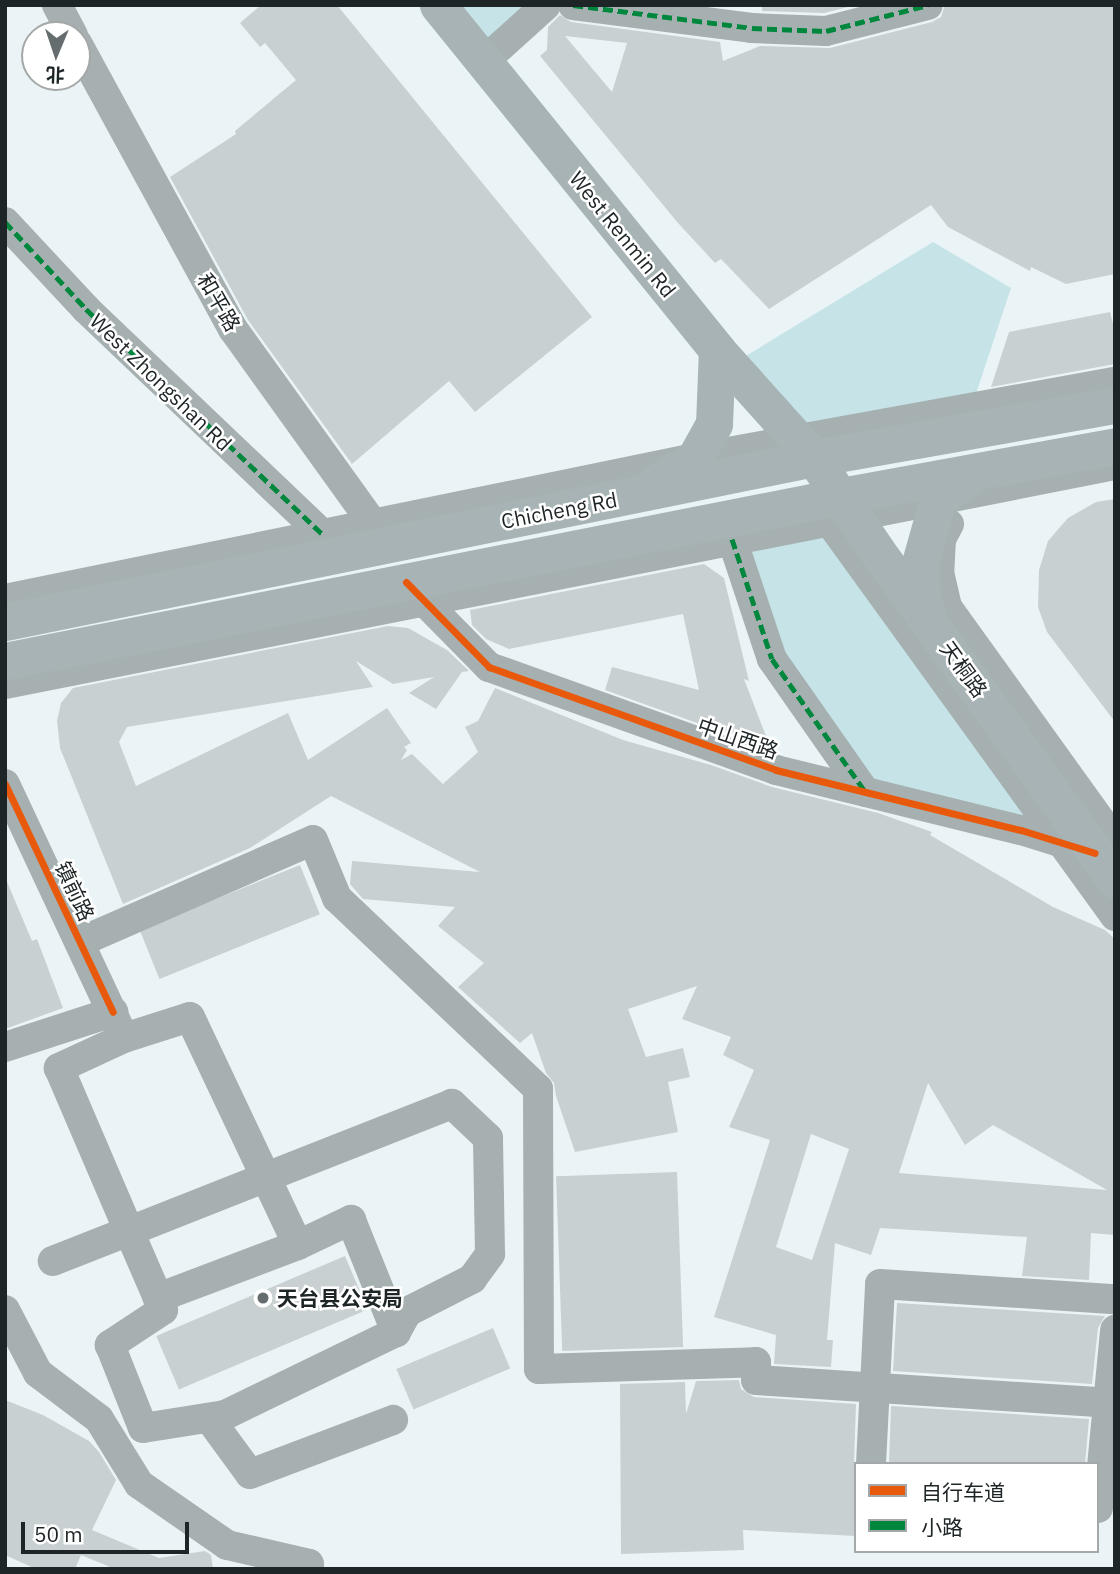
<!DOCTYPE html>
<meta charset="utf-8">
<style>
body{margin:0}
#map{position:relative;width:1120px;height:1574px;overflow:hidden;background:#eaf4f6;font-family:"IBM Plex Sans","Noto Sans SC",sans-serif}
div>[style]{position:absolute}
.green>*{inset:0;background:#c6e4e8}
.building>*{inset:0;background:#c8d0d2;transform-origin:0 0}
.minor>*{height:30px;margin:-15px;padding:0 15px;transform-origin:15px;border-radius:15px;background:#a7b0b0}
.major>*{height:37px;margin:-18.5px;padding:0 18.5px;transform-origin:18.5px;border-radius:18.5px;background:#a7b3b4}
.quiet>*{height:5px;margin-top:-2.5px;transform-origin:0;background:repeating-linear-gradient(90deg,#00873e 0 10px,transparent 0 15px)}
.cycleway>*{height:7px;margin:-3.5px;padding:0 3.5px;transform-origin:3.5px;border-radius:3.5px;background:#e8590c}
.dots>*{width:19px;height:19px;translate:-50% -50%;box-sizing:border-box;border:4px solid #fff;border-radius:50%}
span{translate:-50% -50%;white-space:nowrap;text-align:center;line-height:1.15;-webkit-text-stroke:5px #fff;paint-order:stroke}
.street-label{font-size:21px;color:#1e2526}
.poi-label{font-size:21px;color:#1e2526;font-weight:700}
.left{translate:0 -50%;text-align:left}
.frame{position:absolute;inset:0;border:7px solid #1e2526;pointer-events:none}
.legend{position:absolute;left:854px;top:1462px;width:245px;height:91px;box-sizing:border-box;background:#fff;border:2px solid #a5a8a8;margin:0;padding:9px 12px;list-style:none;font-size:21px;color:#1e2526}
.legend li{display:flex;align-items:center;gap:14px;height:35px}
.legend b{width:35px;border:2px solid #a5a8a8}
.north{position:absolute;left:21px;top:21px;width:70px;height:70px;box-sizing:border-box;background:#fff;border:2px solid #a5a8a8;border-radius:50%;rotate:182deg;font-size:19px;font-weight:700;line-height:28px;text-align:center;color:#1e2526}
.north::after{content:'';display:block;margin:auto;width:24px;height:32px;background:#656d6f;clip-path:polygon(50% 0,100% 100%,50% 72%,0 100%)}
.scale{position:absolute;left:21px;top:1522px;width:168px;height:32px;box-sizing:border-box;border:4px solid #1e2526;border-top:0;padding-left:9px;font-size:21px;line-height:24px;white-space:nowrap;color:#1e2526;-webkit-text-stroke:5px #fff;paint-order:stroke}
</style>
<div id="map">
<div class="green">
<i style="clip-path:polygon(438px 5px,546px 5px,483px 62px)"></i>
<i style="clip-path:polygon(933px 242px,1011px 288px,971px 409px,797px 439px,731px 365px)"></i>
<i style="clip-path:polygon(829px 521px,1061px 841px,865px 792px,772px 659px,732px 539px)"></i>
</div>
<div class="building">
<i style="clip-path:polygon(261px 5px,337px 5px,592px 317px,475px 412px,449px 381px,352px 464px,248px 320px,170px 177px,236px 134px,235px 131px,296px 80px,265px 43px,260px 47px,240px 23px)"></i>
<i style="clip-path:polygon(762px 5px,856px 5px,824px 13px,762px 11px)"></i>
<i style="clip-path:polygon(evenodd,945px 5px,1115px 5px,1115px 274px,1066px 284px,1031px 267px,1030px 271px,948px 227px,931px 205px,769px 309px,721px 259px,715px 263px,678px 223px,540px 56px,547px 50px,548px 27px,560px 15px,571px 22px,720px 42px,723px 61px,760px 46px,830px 48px,932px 22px,941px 17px,945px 5px,565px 36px,627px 43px,612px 92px,565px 36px)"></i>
<i style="clip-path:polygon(1110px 312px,1115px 332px,1115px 364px,991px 387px,1009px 332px)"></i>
<i style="clip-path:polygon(1115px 499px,1115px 722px,1047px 632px,1038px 607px,1039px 570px,1048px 541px,1068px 518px,1096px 502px)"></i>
<i style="clip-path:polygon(704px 564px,724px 578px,749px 681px,744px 679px,769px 744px,697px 723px,605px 690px,612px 667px,699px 690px,683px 614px,509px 649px,486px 639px,472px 625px,470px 610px)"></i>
<i style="clip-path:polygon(evenodd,388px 626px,408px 628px,447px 650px,469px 671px,462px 672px,436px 709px,409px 693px,434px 677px,393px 684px,356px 661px,373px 687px,127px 727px,119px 742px,136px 786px,288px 713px,308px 760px,387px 708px,411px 743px,404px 747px,407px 750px,401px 760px,412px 754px,443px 784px,478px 752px,465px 727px,478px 721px,495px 688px,623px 740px,711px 765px,772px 787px,878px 813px,932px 832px,930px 835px,1053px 907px,1105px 930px,1115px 939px,1115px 1235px,1091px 1233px,1089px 1280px,1022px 1276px,1027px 1237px,880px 1228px,871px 1255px,835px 1243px,827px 1340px,833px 1340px,831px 1367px,774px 1364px,776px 1335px,714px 1317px,770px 1140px,729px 1127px,754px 1070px,723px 1055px,731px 1037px,682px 1019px,697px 986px,628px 1009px,646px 1057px,683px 1048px,690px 1077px,668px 1082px,678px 1132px,575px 1152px,556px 1096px,554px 1083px,546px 1073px,532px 1033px,520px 1043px,458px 987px,484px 963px,438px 926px,455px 907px,363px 899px,350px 884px,352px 861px,480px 872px,331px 796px,250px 848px,123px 904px,60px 748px,57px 721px,61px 703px,73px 688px,388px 626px,928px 1083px,965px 1145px,993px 1125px,1107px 1190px,899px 1173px,928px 1083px,388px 626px,811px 1134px,849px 1149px,812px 1260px,776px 1247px,811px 1134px)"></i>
<i style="left:300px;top:865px;width:53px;height:173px;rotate:68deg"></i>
<i style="clip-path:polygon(5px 877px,32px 941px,37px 939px,63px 1008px,5px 1029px)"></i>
<i style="left:677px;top:1172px;width:175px;height:121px;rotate:88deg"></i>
<i style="left:345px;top:1256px;width:58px;height:205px;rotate:67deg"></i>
<i style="clip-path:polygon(897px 1303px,1105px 1316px,1098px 1328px,1092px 1384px,893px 1371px)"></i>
<i style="left:493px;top:1328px;width:44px;height:105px;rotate:67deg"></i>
<i style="clip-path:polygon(739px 1380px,741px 1389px,754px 1397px,856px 1404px,854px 1463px,856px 1536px,743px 1530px,744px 1550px,621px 1554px,620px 1384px,685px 1382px,686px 1414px,696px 1381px)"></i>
<i style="clip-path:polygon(5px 1400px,43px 1415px,89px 1441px,99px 1452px,116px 1480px,92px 1530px,159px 1558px,205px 1551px,211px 1555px,213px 1569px,115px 1569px,81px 1555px,75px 1569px,36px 1569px,5px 1555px)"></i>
<i style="clip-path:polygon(891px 1406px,1089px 1419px,1085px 1464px,889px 1464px)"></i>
</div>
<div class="minor">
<i style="left:57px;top:5px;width:34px;rotate:62deg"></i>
<i style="left:573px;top:5px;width:180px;rotate:7.3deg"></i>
<i style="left:752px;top:28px;width:74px;rotate:2.3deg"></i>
<i style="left:826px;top:31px;width:105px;rotate:-14.3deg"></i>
<i style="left:77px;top:43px;width:326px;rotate:61.4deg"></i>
<i style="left:233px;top:329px;width:259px;rotate:54.3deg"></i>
<i style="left:483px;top:62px;width:85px;rotate:-42.1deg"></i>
<i style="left:5px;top:222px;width:119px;rotate:47deg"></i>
<i style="left:86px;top:309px;width:327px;rotate:43.6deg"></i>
<i style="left:829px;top:521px;width:488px;rotate:54.1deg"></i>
<i style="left:949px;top:524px;width:17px;rotate:118deg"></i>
<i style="left:941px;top:539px;width:33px;rotate:93deg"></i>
<i style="left:939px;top:572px;width:36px;rotate:77deg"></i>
<i style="left:947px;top:607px;width:288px;rotate:54.3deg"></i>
<i style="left:732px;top:539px;width:126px;rotate:71.6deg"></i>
<i style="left:772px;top:659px;width:162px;rotate:55deg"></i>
<i style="left:414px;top:591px;width:107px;rotate:45.4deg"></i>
<i style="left:489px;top:667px;width:305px;rotate:19.7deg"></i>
<i style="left:776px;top:770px;width:252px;rotate:13.8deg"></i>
<i style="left:1021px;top:830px;width:77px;rotate:17.3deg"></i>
<i style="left:5px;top:599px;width:704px;rotate:-11.55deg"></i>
<i style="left:695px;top:458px;width:427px;rotate:-10.3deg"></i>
<i style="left:5px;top:684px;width:1131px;rotate:-11.16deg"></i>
<i style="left:5px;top:784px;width:280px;rotate:64.9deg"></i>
<i style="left:124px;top:1038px;width:72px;rotate:155.2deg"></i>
<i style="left:59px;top:1068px;width:177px;rotate:66.8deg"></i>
<i style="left:129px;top:1231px;width:73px;rotate:66.6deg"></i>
<i style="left:158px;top:1298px;width:13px;rotate:67deg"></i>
<i style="left:163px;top:1310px;width:64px;rotate:146.6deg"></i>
<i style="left:110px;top:1345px;width:89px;rotate:68.3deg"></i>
<i style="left:143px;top:1428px;width:83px;rotate:-9deg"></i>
<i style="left:225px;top:1415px;width:190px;rotate:-25.9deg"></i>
<i style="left:396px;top:1332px;width:23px;rotate:-61deg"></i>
<i style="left:407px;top:1312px;width:73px;rotate:-26.9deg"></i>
<i style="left:472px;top:1279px;width:31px;rotate:-54deg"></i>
<i style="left:490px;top:1254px;width:116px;rotate:-91deg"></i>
<i style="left:488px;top:1138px;width:50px;rotate:-136.6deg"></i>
<i style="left:452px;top:1104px;width:347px;rotate:158.5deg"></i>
<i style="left:129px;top:1231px;width:82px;rotate:158.5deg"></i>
<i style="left:80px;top:942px;width:254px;rotate:-23.6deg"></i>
<i style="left:313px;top:840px;width:63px;rotate:67.5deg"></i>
<i style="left:337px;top:898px;width:277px;rotate:43.5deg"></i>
<i style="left:538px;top:1089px;width:280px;rotate:89.8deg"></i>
<i style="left:539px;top:1369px;width:217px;rotate:-1.8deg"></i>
<i style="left:756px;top:1362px;width:18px;rotate:90deg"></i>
<i style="left:756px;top:1380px;width:353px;rotate:3.7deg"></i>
<i style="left:124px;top:1038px;width:69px;rotate:-17.7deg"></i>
<i style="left:190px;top:1017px;width:252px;rotate:64.7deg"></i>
<i style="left:298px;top:1245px;width:150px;rotate:159.3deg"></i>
<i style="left:5px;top:1047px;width:114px;rotate:-18deg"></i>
<i style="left:298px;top:1245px;width:59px;rotate:-25.3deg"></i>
<i style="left:351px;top:1220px;width:121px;rotate:68.1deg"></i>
<i style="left:5px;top:1310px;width:71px;rotate:62.4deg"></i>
<i style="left:38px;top:1373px;width:76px;rotate:37deg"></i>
<i style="left:99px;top:1419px;width:76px;rotate:58.4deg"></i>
<i style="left:139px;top:1484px;width:107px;rotate:34.7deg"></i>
<i style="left:227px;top:1545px;width:84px;rotate:13deg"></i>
<i style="left:309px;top:1564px;width:5px;rotate:90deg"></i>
<i style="left:209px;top:1418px;width:69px;rotate:53.8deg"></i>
<i style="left:250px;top:1474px;width:153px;rotate:-20.7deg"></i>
<i style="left:871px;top:1464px;width:180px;rotate:-87.1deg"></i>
<i style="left:880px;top:1284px;width:235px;rotate:3.7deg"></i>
<i style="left:1098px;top:1508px;width:179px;rotate:-84.5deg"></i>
</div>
<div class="major">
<i style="left:438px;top:5px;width:444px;rotate:51deg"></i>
<i style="left:717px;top:350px;width:145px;rotate:48.1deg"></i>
<i style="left:814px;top:458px;width:112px;rotate:55.9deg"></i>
<i style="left:877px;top:551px;width:406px;rotate:54.1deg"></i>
<i style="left:655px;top:483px;width:47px;rotate:-32deg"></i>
<i style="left:695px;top:458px;width:39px;rotate:-61deg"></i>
<i style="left:714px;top:424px;width:74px;rotate:-87.7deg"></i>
<i style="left:927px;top:612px;width:15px;rotate:-110deg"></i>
<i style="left:922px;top:598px;width:35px;rotate:-93deg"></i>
<i style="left:920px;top:563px;width:66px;rotate:-74.3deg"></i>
<i style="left:938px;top:499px;width:42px;rotate:-34.4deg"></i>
<i style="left:5px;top:622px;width:825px;rotate:-11.46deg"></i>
<i style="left:814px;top:458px;width:306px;rotate:-10deg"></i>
<i style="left:5px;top:661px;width:852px;rotate:-11.16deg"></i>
<i style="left:841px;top:496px;width:279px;rotate:-10.3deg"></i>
</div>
<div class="quiet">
<i style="left:573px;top:5px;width:180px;rotate:7.3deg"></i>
<i style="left:752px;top:28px;width:74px;rotate:2.3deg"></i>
<i style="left:826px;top:31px;width:105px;rotate:-14.3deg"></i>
<i style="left:5px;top:222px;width:119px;rotate:47deg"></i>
<i style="left:86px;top:309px;width:327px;rotate:43.6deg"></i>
<i style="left:732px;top:539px;width:126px;rotate:71.6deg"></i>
<i style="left:772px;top:659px;width:160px;rotate:54.9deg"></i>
</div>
<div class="cycleway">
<i style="left:406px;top:582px;width:119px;rotate:45.7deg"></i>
<i style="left:489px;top:667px;width:305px;rotate:19.7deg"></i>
<i style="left:776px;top:770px;width:252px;rotate:13.8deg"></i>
<i style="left:1021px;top:830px;width:77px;rotate:17.3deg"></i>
<i style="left:5px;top:784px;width:252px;rotate:64.7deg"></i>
</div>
<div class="dots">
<i style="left:263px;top:1298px;background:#656d6f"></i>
</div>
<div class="street-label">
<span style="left:623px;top:234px;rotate:51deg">West Renmin Rd</span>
<span style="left:219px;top:302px;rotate:60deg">和平路</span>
<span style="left:161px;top:382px;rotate:44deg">West Zhongshan Rd</span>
<span style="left:559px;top:510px;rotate:-11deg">Chicheng Rd</span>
<span style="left:964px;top:669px;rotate:54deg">天桐路</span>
<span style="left:738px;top:738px;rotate:19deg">中山西路</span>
<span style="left:75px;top:891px;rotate:65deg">镇前路</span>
</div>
<div class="poi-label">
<span class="left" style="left:277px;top:1298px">天台县公安局</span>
</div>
<div class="frame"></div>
<ul class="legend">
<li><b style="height:9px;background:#e8590c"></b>自行车道</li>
<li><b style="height:9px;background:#00873e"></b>小路</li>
</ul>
<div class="north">北</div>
<div class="scale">50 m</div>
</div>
